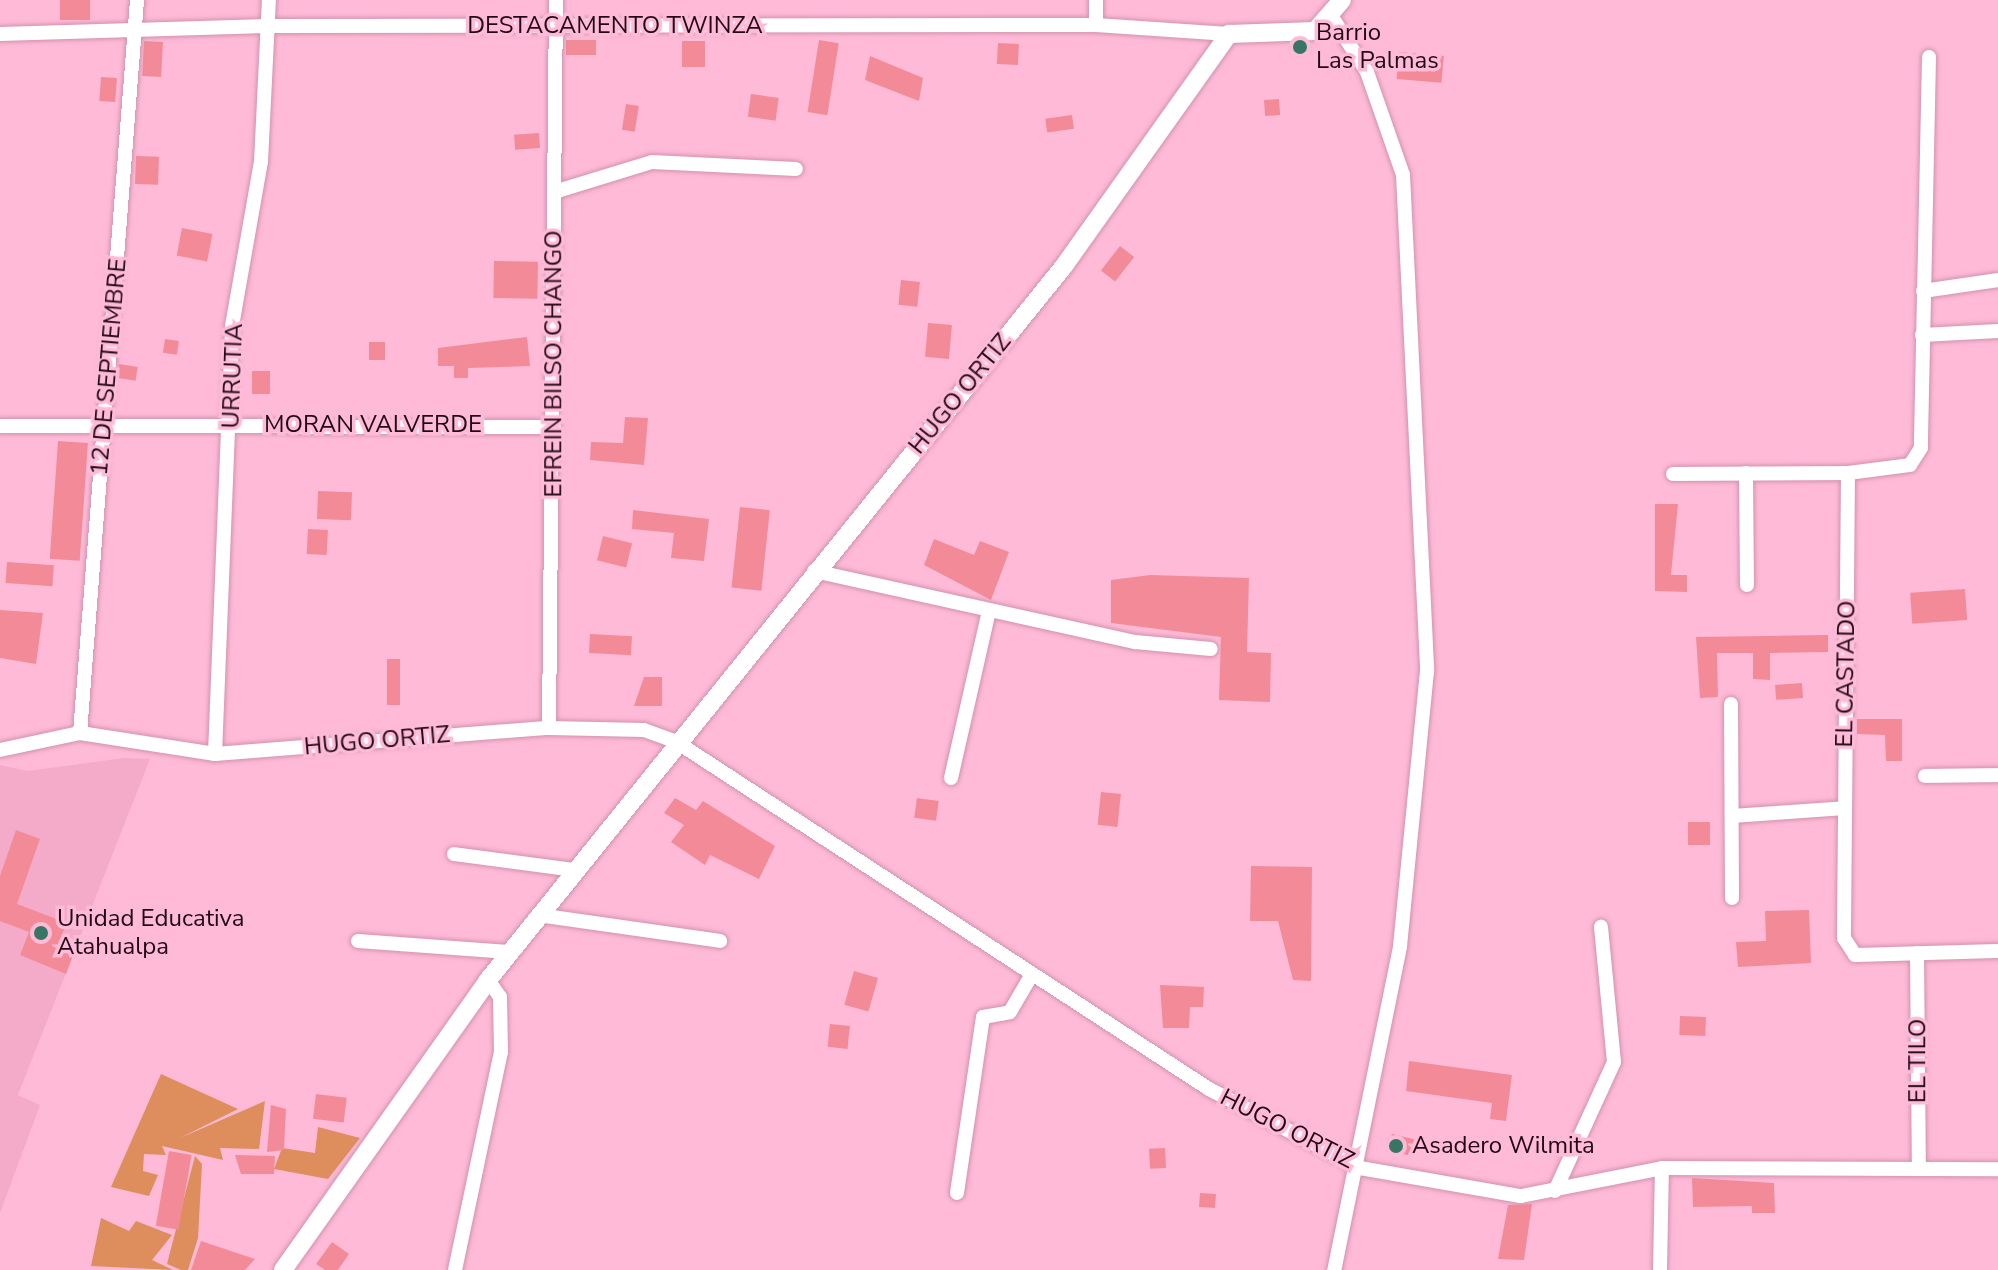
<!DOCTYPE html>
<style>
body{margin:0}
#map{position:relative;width:1998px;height:1270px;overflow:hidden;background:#febad7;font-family:"Nunito Sans",sans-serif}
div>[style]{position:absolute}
.built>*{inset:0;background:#f4abca}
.green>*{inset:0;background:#dd8e5c}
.building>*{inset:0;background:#f38a98;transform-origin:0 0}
.roads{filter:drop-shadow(0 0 2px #d292ad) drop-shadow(0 0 2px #d292ad)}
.minor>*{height:14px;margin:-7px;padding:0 7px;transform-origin:7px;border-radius:7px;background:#fff}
.tertiary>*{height:18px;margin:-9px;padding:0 9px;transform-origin:9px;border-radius:9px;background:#fff}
.dots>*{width:22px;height:22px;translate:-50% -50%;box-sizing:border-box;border:4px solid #febad7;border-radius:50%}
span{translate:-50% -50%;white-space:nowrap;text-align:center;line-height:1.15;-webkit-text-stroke:7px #febad7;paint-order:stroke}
.street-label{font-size:24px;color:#210a15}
.poi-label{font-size:24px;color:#210a15}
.left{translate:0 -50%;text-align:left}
</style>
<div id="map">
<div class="built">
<i style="clip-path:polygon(124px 758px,150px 759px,18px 1095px,40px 1105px,0 1213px,0 765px,28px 771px)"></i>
</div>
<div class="green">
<i style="clip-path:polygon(161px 1074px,238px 1109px,180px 1138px,265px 1101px,259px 1149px,220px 1148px,223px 1160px,162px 1146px,166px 1155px,144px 1154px,143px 1171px,158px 1175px,149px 1196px,111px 1187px)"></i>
<i style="clip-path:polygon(318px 1127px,360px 1138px,328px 1179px,274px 1169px,282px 1148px,315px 1153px)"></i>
<i style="clip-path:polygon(195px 1156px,202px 1164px,198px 1238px,188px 1270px,181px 1270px,167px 1264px)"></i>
<i style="clip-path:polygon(101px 1218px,129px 1231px,136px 1221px,172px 1235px,152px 1260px,173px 1270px,91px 1266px)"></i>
</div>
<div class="building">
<i style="left:60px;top:0;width:30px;height:20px"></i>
<i style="left:566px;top:40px;width:30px;height:15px"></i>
<i style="left:819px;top:40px;width:20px;height:73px;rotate:9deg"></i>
<i style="left:144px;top:41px;width:19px;height:35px;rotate:3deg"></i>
<i style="left:682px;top:41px;width:23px;height:26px"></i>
<i style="left:998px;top:43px;width:21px;height:21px;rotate:3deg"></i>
<i style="left:1399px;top:52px;width:45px;height:27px;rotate:5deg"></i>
<i style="clip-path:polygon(870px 56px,923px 78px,919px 101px,865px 80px)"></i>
<i style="left:101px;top:77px;width:16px;height:24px;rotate:4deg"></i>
<i style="left:751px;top:94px;width:28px;height:23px;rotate:8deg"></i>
<i style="left:1279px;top:99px;width:16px;height:15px;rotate:86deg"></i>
<i style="left:626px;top:104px;width:13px;height:26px;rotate:9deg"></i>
<i style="left:1072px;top:115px;width:14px;height:27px;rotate:82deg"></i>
<i style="left:539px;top:133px;width:15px;height:25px;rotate:86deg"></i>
<i style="left:136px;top:156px;width:23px;height:28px;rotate:2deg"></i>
<i style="left:182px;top:228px;width:31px;height:28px;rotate:11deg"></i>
<i style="left:1120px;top:246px;width:18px;height:31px;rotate:38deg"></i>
<i style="left:494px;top:261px;width:44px;height:37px;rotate:1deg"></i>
<i style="left:901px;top:280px;width:19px;height:25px;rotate:6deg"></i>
<i style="left:928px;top:323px;width:24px;height:34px;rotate:5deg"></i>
<i style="clip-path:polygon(527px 337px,530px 366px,468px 368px,468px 378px,454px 378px,454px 366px,438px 366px,438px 348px)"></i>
<i style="left:165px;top:339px;width:14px;height:14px;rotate:8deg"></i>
<i style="left:369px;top:342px;width:16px;height:18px"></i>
<i style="left:119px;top:364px;width:19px;height:14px;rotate:9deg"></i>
<i style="left:252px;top:371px;width:18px;height:23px"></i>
<i style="clip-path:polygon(625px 417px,648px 418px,644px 465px,590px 460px,591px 442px,623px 443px)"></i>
<i style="left:58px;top:441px;width:30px;height:118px;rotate:4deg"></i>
<i style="left:318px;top:491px;width:34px;height:28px;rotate:2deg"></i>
<i style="clip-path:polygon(1655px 504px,1678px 504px,1671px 575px,1687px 575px,1687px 592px,1655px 591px)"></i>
<i style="left:740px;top:507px;width:30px;height:81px;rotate:6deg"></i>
<i style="clip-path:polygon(633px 510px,709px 519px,704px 561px,671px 558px,674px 533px,632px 529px)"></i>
<i style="left:308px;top:529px;width:20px;height:25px;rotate:3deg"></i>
<i style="left:603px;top:536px;width:30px;height:25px;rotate:14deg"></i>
<i style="clip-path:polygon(934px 539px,974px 555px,980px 541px,1009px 552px,991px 600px,924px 565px)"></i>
<i style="left:7px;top:562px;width:47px;height:21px;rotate:4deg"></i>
<i style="clip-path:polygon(1150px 575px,1249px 578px,1247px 652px,1271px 653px,1270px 702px,1219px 700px,1221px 637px,1111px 623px,1111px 580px)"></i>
<i style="left:1965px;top:589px;width:31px;height:55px;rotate:86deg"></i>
<i style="clip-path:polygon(0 610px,43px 613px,36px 664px,0 658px)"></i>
<i style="left:590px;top:634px;width:42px;height:19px;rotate:3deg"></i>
<i style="clip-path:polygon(1828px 635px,1828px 652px,1770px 653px,1770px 680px,1753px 679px,1753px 653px,1717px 653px,1718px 697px,1700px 698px,1696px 637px)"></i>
<i style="left:387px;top:659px;width:13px;height:46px"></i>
<i style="clip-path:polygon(644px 677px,662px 677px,662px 706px,634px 706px)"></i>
<i style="left:1802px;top:683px;width:15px;height:27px;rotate:86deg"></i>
<i style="clip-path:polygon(1857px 719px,1902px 719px,1902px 761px,1886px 761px,1885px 735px,1857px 734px)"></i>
<i style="left:1101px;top:792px;width:20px;height:33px;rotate:6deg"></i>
<i style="clip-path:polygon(675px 798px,696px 810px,703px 801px,775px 846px,759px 879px,710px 855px,705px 865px,671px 842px,684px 825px,664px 813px)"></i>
<i style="left:917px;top:798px;width:22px;height:20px;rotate:8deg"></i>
<i style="left:1688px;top:822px;width:22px;height:23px"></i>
<i style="clip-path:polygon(16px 830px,40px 839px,17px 904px,67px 923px,57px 946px,74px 953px,66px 974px,20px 955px,29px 932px,0 921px,0 876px)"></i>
<i style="clip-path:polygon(1251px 866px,1312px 867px,1311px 981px,1293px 980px,1278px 921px,1250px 921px)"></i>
<i style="clip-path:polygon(1809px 910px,1811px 963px,1738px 967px,1736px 942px,1766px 941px,1765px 911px)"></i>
<i style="left:854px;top:971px;width:25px;height:35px;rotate:16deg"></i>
<i style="clip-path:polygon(1160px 985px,1204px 987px,1203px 1007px,1190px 1007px,1189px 1028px,1163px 1028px)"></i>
<i style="left:1680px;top:1016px;width:26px;height:19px;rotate:2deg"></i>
<i style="left:830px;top:1024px;width:20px;height:23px;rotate:6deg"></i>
<i style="clip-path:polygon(1409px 1061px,1512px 1075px,1506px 1121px,1490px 1119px,1492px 1103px,1406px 1091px)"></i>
<i style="left:316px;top:1094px;width:31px;height:25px;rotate:7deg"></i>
<i style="clip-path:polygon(271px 1105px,286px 1109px,284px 1150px,267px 1152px)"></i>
<i style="left:1392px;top:1134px;width:23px;height:17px;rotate:13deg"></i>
<i style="left:1165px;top:1148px;width:20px;height:16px;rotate:87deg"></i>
<i style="left:169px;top:1151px;width:23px;height:76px;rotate:10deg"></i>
<i style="clip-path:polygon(235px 1155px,275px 1156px,274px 1174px,241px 1174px)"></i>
<i style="clip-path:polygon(1692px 1178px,1774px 1183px,1775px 1213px,1752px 1213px,1752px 1206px,1693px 1207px)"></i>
<i style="left:1200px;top:1193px;width:16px;height:14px;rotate:4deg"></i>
<i style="clip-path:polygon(1532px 1204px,1524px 1260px,1498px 1259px,1508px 1205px)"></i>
<i style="clip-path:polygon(201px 1241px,255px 1259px,245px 1270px,191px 1270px)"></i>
<i style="clip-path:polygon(332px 1242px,349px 1254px,338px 1270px,325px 1270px,316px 1264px)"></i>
</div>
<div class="roads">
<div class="minor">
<i style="left:1096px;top:0;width:25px;rotate:90deg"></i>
<i style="left:1332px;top:17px;width:65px;rotate:57.5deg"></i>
<i style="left:1367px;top:72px;width:109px;rotate:70.7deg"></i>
<i style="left:1403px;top:175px;width:497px;rotate:87.2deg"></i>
<i style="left:1427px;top:671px;width:277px;rotate:95.6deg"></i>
<i style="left:1400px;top:947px;width:330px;rotate:101.5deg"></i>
<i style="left:0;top:34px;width:267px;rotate:-1.7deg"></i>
<i style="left:267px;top:26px;width:829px;rotate:-0.07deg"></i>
<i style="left:1096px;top:25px;width:133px;rotate:3.9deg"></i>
<i style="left:1929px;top:57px;width:391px;rotate:91.2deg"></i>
<i style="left:1921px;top:448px;width:20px;rotate:123deg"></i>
<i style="left:1910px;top:465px;width:63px;rotate:172.6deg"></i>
<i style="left:1848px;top:473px;width:465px;rotate:90.5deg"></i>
<i style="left:1844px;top:938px;width:20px;rotate:57deg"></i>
<i style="left:1855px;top:955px;width:143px;rotate:-1.6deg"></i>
<i style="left:554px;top:192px;width:102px;rotate:-17deg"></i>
<i style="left:652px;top:162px;width:144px;rotate:2.8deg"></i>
<i style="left:1923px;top:291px;width:76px;rotate:-8.3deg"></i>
<i style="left:1922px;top:335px;width:76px;rotate:-3deg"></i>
<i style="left:0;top:426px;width:554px;rotate:0.1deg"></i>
<i style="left:1746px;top:473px;width:112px;rotate:89.5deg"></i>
<i style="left:1673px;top:474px;width:175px;rotate:-0.3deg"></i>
<i style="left:814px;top:571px;width:329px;rotate:12.5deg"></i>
<i style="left:1135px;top:642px;width:76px;rotate:5.3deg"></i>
<i style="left:1731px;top:704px;width:194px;rotate:89.7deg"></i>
<i style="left:549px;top:728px;width:728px;rotate:-89.45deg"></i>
<i style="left:80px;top:733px;width:735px;rotate:-85.55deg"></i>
<i style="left:0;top:750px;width:82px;rotate:-12deg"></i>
<i style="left:80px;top:733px;width:137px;rotate:8.8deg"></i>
<i style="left:215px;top:754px;width:335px;rotate:-4.5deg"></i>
<i style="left:549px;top:728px;width:95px;rotate:1.2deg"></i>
<i style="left:644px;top:730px;width:33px;rotate:20deg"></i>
<i style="left:675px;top:741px;width:637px;rotate:33.09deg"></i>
<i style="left:1209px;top:1089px;width:170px;rotate:27.6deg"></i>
<i style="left:1360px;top:1168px;width:163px;rotate:9.9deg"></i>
<i style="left:1521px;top:1196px;width:144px;rotate:-11.2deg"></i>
<i style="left:1662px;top:1168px;width:336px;rotate:0.2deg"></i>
<i style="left:215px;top:754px;width:428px;rotate:-87.7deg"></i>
<i style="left:232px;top:326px;width:167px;rotate:-80deg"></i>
<i style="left:261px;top:162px;width:162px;rotate:-87.2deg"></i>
<i style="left:1925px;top:776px;width:73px;rotate:-0.8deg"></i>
<i style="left:951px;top:778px;width:171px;rotate:-77.2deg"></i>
<i style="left:1732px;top:816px;width:113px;rotate:-4deg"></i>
<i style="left:454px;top:854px;width:121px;rotate:7.6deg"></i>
<i style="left:538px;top:915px;width:184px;rotate:8.1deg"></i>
<i style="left:358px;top:941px;width:151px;rotate:4.2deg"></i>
<i style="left:1917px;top:953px;width:216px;rotate:89.5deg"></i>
<i style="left:1555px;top:1191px;width:142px;rotate:-65.4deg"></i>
<i style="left:1614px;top:1062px;width:136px;rotate:-95.5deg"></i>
<i style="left:957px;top:1193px;width:178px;rotate:-81.6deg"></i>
<i style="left:983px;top:1017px;width:27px;rotate:-10deg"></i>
<i style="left:1010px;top:1012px;width:44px;rotate:-59.9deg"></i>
<i style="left:455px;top:1270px;width:223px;rotate:-78.1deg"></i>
<i style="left:501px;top:1052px;width:55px;rotate:-91deg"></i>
<i style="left:500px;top:997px;width:21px;rotate:-125deg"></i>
<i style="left:1660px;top:1270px;width:102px;rotate:-88.9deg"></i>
</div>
<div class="tertiary">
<i style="left:283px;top:1270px;width:355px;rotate:-54.7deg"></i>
<i style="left:488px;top:980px;width:917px;rotate:-51.11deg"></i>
<i style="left:1064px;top:266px;width:285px;rotate:-54.6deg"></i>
<i style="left:1229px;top:34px;width:86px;rotate:-2deg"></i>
<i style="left:1315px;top:31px;width:41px;rotate:-48.9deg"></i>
</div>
</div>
<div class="dots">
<i style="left:1300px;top:47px;background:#377664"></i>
<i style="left:41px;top:933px;background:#377664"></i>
<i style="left:1396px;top:1146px;background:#377664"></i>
</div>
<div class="street-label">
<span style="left:615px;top:26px">DESTACAMENTO TWINZA</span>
<span style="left:554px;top:364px;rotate:-90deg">EFREIN BILSO CHANGO</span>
<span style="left:109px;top:367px;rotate:-85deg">12 DE SEPTIEMBRE</span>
<span style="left:233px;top:376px;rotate:-88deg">URRUTIA</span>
<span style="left:960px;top:394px;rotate:-51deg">HUGO ORTIZ</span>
<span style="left:373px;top:425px">MORAN VALVERDE</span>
<span style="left:1846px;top:674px;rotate:-89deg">EL CASTADO</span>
<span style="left:377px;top:741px;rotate:-5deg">HUGO ORTIZ</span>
<span style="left:1918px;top:1061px;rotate:-90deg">EL TILO</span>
<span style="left:1287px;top:1129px;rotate:27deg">HUGO ORTIZ</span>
</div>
<div class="poi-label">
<span class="left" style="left:1316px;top:47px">Barrio<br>Las Palmas</span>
<span class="left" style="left:57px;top:933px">Unidad Educativa<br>Atahualpa</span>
<span class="left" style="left:1412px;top:1146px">Asadero Wilmita</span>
</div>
</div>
